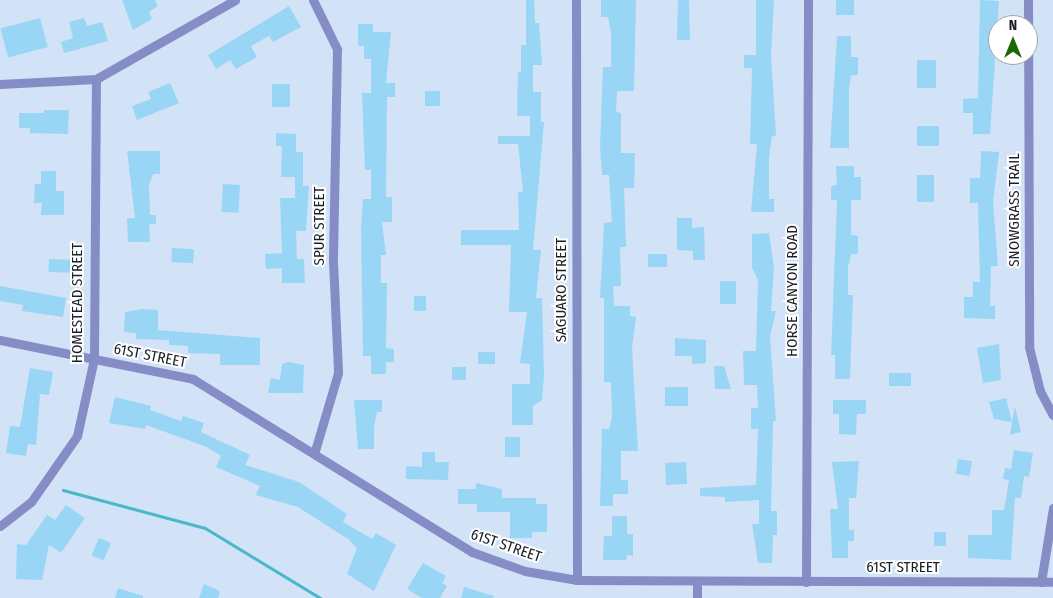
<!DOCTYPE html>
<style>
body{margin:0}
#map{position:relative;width:1053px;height:598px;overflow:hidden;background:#d2e2f7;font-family:"Fira Sans Condensed",sans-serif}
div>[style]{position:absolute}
.stream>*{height:3px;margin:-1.5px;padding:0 1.5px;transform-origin:1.5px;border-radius:1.5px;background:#49b8c9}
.building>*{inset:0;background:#99d6f6;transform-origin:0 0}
.minor>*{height:9px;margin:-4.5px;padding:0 4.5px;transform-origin:4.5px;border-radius:4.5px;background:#868dc6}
span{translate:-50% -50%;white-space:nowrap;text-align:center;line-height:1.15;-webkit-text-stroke:4px #fff;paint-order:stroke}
.street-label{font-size:15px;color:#191f26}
.north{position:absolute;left:988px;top:15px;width:50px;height:50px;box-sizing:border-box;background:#fff;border:1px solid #a3a5a8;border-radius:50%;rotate:0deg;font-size:14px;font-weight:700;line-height:20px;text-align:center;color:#191f26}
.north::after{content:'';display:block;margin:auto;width:18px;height:22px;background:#1e6804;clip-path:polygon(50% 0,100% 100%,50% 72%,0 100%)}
</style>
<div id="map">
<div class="stream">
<i style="left:63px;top:490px;width:147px;rotate:15deg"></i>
<i style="left:205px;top:528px;width:135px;rotate:31.3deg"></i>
</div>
<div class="building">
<i style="clip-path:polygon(122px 0,155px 0,158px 6px,149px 12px,152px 19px,133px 30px)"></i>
<i style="clip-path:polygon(526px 0,534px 0,535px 23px,539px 23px,542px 65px,533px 65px,533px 92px,541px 92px,541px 122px,544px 122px,533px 250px,541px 250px,536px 298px,542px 298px,544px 375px,542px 400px,533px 406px,533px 425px,512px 425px,512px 384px,530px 384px,530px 364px,520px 363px,527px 312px,509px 312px,511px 245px,461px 245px,461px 230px,519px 230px,518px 192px,523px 192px,518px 144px,498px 144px,498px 136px,530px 136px,530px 116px,517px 116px,518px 72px,521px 72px,521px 45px,526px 45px)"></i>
<i style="clip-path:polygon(601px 0,636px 0,634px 91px,617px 91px,616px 112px,621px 113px,621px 153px,635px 153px,634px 188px,624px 188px,626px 247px,620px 247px,621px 286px,613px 286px,614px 306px,630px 306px,630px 316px,636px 317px,632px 348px,638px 451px,621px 451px,621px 480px,628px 480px,628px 494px,613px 494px,613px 506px,600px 506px,602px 429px,609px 429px,612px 417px,611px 382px,604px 382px,604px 298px,600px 298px,604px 223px,612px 222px,609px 175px,602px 175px,600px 145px,603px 67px,611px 67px,611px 33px,608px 17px,601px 17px)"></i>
<i style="clip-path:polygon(678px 0,689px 0,690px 40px,677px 40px)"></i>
<i style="clip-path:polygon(756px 0,774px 0,771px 55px,776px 136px,772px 136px,769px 158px,769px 199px,774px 199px,774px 212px,751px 212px,757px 144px,750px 144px,752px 68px,744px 68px,744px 55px,756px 55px)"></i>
<i style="left:836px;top:0;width:18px;height:15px"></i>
<i style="clip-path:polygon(980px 0,999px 1px,990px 134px,973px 134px,973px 113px,963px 113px,963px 99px,978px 98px)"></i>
<i style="clip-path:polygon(289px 6px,301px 27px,273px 42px,269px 36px,251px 46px,257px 57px,236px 69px,230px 60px,216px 69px,208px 55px)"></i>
<i style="left:40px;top:18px;width:30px;height:41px;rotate:75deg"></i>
<i style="clip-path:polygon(84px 18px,87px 26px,102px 22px,108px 41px,64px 53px,61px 42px,73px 38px,69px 22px)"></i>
<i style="clip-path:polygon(358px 24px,373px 24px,373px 32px,391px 32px,386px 83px,395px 83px,395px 97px,387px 97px,386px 197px,392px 197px,392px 222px,382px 222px,386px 255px,381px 255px,381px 283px,387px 283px,386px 348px,394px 349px,394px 362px,386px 362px,386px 374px,371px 374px,371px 356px,363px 356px,361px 228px,363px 199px,371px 199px,371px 170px,365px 170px,362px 93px,371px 93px,371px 59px,364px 59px,364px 46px,358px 46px)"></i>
<i style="clip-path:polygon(837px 36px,851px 36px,851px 57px,858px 57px,858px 75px,851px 75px,849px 88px,849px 148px,830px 148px)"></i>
<i style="left:917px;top:60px;width:19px;height:28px"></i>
<i style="clip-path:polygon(170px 83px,179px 103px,137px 120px,132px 106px,151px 99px,148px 92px)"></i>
<i style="left:272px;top:84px;width:18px;height:23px"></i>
<i style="left:425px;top:91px;width:15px;height:15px"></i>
<i style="clip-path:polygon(44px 110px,69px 110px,68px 134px,30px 133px,30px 128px,19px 128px,19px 113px,44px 113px)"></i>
<i style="left:917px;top:126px;width:22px;height:20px"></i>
<i style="clip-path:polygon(276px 133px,296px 134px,296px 152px,303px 152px,303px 186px,309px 186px,306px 231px,296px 231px,297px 259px,304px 259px,305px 283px,282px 283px,282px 268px,266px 269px,265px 254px,282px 253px,280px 198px,295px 198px,295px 177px,281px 177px,282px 146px,276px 146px)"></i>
<i style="clip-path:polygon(127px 151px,160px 151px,160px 174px,153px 174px,149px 185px,150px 215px,156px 215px,156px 224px,149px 224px,150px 242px,128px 242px,127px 218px,135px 218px)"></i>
<i style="clip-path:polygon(981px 151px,999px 152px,993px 202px,998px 266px,991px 266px,990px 306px,995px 306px,995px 319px,964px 318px,964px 297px,973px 297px,973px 282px,980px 282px,978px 203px,970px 203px,970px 178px,980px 178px)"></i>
<i style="clip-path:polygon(836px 166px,854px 166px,854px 177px,861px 177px,861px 200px,851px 200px,851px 235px,858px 236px,858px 254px,851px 254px,848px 267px,848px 295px,853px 295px,850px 379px,835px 379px,835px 355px,831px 355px,837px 200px,831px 200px,831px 186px,837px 185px)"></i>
<i style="clip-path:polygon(41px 171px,56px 171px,56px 191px,64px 191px,64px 215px,41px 215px,42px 203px,34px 203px,35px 184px,41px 184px)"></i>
<i style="left:917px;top:175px;width:17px;height:27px"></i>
<i style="left:223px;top:184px;width:17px;height:28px;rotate:3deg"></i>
<i style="clip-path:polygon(677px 218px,692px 218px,692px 228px,704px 227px,705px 260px,693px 260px,693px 251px,677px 250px)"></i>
<i style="clip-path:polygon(769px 233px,774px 268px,771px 311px,776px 311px,770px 336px,776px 421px,773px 421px,771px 511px,777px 511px,777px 535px,773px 535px,772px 563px,758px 563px,752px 524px,759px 524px,759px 500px,725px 502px,725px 497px,700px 496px,700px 488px,756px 485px,758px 429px,751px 429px,751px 408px,758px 408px,757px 385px,744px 385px,743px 351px,756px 351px,758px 280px,752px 268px,752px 234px)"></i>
<i style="left:172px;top:248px;width:22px;height:14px;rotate:3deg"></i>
<i style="left:648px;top:254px;width:19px;height:13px"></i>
<i style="left:49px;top:259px;width:28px;height:13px;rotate:2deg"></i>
<i style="left:720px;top:281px;width:16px;height:23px"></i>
<i style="clip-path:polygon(0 286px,66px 298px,63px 317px,22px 311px,23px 305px,0 301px)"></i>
<i style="left:414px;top:296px;width:12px;height:15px"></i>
<i style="clip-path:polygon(143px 309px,158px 310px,158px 330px,260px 338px,260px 365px,220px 365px,220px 354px,188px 353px,188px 346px,169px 345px,169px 340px,136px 339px,136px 333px,124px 332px,125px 312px)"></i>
<i style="clip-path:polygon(675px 338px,706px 340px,706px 363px,692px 364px,692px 356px,675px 356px)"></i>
<i style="clip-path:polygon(999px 344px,1001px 380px,983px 383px,977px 348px)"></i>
<i style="left:478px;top:352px;width:17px;height:12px"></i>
<i style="clip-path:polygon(288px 362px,304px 365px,303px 393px,268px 393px,271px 378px,280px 380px,282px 364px)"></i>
<i style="clip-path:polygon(714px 366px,724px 366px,731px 389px,715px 389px)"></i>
<i style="left:466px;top:367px;width:13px;height:14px;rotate:90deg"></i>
<i style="clip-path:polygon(30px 368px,53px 372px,49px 395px,40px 394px,36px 445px,28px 444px,26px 456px,6px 453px,10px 426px,20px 427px)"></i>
<i style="left:889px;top:373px;width:22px;height:13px"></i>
<i style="left:665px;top:387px;width:23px;height:19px"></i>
<i style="clip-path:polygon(115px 397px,151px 406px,150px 410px,181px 421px,183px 416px,204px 423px,201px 432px,250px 455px,245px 465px,299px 482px,347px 514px,343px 522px,372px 539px,376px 533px,396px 545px,374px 591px,347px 574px,357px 548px,348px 539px,298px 507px,256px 495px,260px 486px,216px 467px,221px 456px,207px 447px,146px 425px,145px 429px,109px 423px)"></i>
<i style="clip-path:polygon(1006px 398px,1012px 422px,1015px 406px,1021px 432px,1010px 435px,1012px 422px,994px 419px,989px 402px)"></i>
<i style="clip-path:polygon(354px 400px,382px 400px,382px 412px,377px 412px,374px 427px,374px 449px,358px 449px)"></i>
<i style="clip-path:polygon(833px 400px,866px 400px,866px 414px,857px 414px,856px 435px,839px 434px,839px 414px,833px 414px)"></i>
<i style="left:505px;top:437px;width:15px;height:20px"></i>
<i style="clip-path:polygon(1014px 450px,1033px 453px,1029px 477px,1024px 476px,1021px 498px,1015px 498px,1011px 560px,968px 558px,968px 535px,992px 535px,992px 510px,1004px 510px,1009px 480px,1003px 479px,1005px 468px,1011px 469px)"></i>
<i style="clip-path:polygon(422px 452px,435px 452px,435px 462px,449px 462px,448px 480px,406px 479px,406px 466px,422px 467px)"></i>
<i style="left:958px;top:459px;width:14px;height:15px;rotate:8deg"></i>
<i style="clip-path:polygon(859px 461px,856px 498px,849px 498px,849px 530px,854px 530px,854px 541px,848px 541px,848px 558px,832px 558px,830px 509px,838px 509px,832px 462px)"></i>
<i style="left:686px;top:462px;width:22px;height:21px;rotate:87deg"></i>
<i style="clip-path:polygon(476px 483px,502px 489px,502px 498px,536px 498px,536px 504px,547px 504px,547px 532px,532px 532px,532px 538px,510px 538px,510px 512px,477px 512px,477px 504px,458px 504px,458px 489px,476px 489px)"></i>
<i style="clip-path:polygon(66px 505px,85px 518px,61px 553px,49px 545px,42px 580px,16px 579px,17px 544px,26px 545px,47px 515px,55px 520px)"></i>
<i style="clip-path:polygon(612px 516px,627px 516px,627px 534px,633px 534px,633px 556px,627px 555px,626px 560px,603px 560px,604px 536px,612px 536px)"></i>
<i style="left:946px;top:532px;width:14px;height:12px;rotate:90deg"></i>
<i style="left:99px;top:538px;width:13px;height:19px;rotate:23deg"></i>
<i style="clip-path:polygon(423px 563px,446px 576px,442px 583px,447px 586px,440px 598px,422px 598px,407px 589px)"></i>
<i style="clip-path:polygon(204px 584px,220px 591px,218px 598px,199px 598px)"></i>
<i style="clip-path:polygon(464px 587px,494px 596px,493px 598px,461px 598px)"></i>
<i style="clip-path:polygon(118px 588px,143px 596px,143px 598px,115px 598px)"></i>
</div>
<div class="minor">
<i style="left:313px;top:0;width:55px;rotate:63.9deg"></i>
<i style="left:337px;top:49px;width:212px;rotate:91.1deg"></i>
<i style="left:333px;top:261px;width:112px;rotate:87.4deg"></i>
<i style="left:338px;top:373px;width:84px;rotate:106.5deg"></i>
<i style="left:576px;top:0;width:580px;rotate:89.9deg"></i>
<i style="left:1028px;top:0;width:347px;rotate:89.8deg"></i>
<i style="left:1029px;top:347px;width:45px;rotate:76deg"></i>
<i style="left:1040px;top:391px;width:27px;rotate:62deg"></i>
<i style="left:0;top:84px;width:96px;rotate:-3deg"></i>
<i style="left:96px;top:79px;width:160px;rotate:-29.6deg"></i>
<i style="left:0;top:340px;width:197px;rotate:11.4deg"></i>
<i style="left:193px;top:379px;width:328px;rotate:31.8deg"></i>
<i style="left:472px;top:552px;width:56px;rotate:19.7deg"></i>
<i style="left:525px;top:571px;width:53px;rotate:9.8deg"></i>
<i style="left:577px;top:580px;width:476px;rotate:0.2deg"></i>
<i style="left:0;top:526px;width:39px;rotate:-38deg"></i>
<i style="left:31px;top:502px;width:80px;rotate:-55.1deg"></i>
<i style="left:77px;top:436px;width:79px;rotate:-77.6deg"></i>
<i style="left:94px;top:359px;width:280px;rotate:-89.6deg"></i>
<i style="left:806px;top:582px;width:582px;rotate:-89.8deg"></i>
<i style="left:1041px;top:582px;width:75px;rotate:-80.8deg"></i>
<i style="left:697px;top:598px;width:16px;rotate:-90deg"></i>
</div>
<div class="street-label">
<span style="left:1015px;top:210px;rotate:-90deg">SNOWGRASS TRAIL</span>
<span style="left:320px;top:226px;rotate:-90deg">SPUR STREET</span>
<span style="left:562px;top:290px;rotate:-90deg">SAGUARO STREET</span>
<span style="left:793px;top:291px;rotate:-90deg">HORSE CANYON ROAD</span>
<span style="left:78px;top:303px;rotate:-90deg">HOMESTEAD STREET</span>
<span style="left:150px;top:356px;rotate:11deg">61ST STREET</span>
<span style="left:506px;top:546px;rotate:19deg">61ST STREET</span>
<span style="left:903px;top:568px">61ST STREET</span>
</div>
<div class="north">N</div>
</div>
